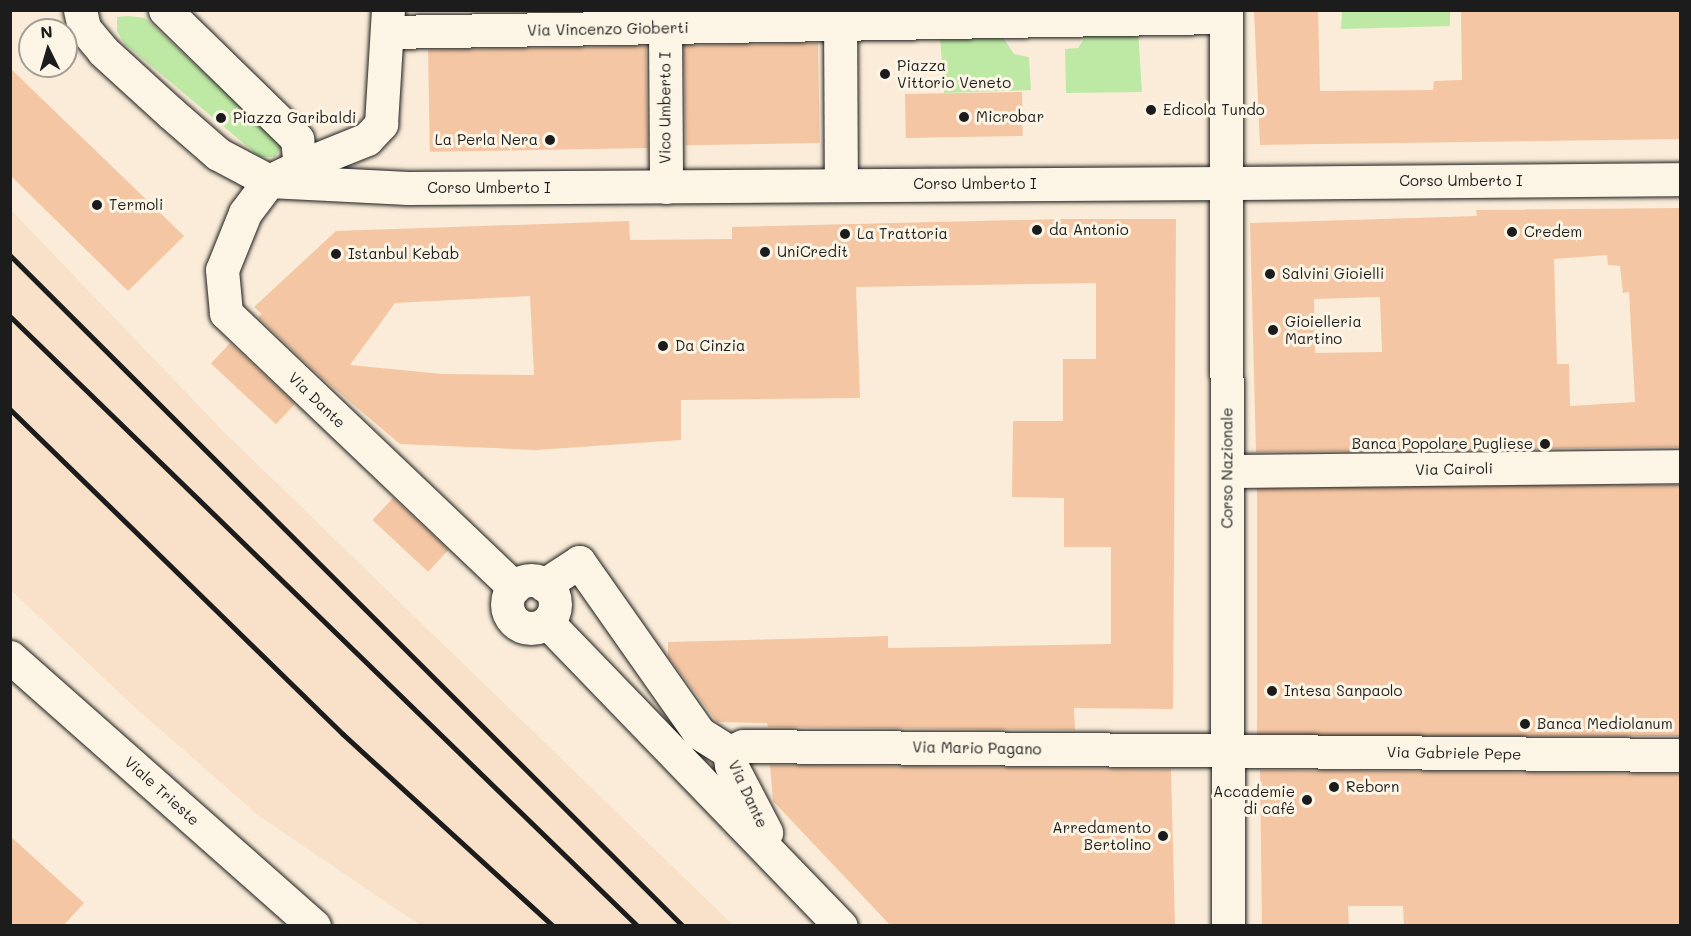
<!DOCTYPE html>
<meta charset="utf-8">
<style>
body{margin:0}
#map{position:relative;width:1691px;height:936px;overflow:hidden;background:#faecd8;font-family:Mali,sans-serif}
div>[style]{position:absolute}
.built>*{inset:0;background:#f8e1c8}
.green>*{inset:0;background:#bee9a5}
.building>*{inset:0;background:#f4c6a3;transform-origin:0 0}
.roads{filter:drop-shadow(0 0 2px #1c1c1c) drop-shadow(0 0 2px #1c1c1c)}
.street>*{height:33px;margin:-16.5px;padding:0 16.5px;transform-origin:16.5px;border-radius:16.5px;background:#fcf5e5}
.street>.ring{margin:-16.5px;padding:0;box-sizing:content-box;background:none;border:33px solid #fcf5e5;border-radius:50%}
.secondary>*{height:33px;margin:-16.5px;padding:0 16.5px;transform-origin:16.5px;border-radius:16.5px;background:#fcf5e5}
.rail>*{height:4.5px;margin:-2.25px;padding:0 2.25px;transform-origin:2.25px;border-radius:2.25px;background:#1c1c1c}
.dots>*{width:16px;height:16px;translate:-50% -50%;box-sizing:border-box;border:3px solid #fcf5e5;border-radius:50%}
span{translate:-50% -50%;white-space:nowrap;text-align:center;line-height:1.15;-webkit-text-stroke:6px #fcf5e5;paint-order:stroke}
.street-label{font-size:15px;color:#1c1c1c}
.poi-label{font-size:15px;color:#1c1c1c}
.left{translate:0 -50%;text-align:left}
.right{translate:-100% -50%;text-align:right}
.frame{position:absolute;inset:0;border:12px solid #1c1c1c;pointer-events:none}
.north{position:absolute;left:18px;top:18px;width:60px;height:60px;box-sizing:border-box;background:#fcf5e5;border:2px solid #a29e95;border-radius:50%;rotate:355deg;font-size:16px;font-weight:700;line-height:24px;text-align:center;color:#1c1c1c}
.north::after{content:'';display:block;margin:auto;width:21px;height:27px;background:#1c1c1c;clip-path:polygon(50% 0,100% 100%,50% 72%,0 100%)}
</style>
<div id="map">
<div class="built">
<i style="clip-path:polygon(818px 10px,818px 16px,425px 11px)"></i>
<i style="clip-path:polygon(10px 209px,224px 432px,733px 925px,420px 925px,259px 816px,131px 704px,11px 590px)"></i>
</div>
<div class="green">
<i style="clip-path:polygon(1342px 11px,1450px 11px,1450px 26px,1341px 29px)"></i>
<i style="clip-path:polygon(128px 16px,145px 18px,282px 145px,275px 157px,260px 157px,124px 43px,117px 31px,117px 17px)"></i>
<i style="clip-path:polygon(1090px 30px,1138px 30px,1142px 92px,1066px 93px,1065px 49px,1078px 48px)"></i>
<i style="clip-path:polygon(1000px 33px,1014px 54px,1029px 57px,1031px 90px,944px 93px,940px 36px)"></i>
</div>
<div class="building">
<i style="clip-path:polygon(1254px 10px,1318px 10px,1320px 91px,1433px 90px,1434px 81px,1462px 80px,1461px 10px,1680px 10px,1680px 139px,1260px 145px)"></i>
<i style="left:818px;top:43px;width:100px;height:134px;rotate:89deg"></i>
<i style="left:646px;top:46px;width:102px;height:218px;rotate:89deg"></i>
<i style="clip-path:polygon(10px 68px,184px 236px,128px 291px,10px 175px)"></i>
<i style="left:1022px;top:92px;width:44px;height:117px;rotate:89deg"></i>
<i style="clip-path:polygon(evenodd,1680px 208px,1680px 447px,1256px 452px,1250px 223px,1477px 216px,1476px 210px,1680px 208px,1607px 255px,1608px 265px,1620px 266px,1623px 293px,1629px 292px,1635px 402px,1570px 406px,1569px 364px,1557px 364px,1554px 259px,1607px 255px,1680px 208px,1380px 297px,1382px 352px,1315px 353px,1314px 299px,1380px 297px)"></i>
<i style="clip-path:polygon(evenodd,1064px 219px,1176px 219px,1173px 709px,1074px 708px,1075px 730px,768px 727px,767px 723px,717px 722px,668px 656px,668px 642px,825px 638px,888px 636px,888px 648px,1111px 644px,1111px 547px,1064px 547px,1064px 498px,1012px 497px,1013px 421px,1063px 421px,1063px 359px,1096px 359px,1096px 283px,856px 287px,860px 398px,681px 400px,681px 440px,536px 450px,400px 444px,322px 378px,258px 317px,262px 314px,254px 307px,336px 231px,629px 221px,630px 240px,732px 239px,732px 227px,1064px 219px,530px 296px,534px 375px,442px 374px,350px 365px,395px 303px,530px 296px)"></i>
<i style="left:230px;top:343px;width:89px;height:28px;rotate:43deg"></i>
<i style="left:1680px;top:485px;width:251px;height:423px;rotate:90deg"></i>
<i style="left:393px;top:498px;width:76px;height:30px;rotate:43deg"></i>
<i style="clip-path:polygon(770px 765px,1171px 769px,1175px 926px,891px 926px,773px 801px)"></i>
<i style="clip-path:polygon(1260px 770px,1680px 774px,1680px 926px,1404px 926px,1403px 906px,1348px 906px,1349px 926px,1262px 926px)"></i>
<i style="clip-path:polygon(10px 836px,84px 903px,63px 926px,10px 926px)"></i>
</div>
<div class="roads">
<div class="street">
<i style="left:840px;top:10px;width:175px;rotate:89.7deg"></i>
<i style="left:1226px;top:10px;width:173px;rotate:90deg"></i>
<i style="left:1226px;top:183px;width:454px;rotate:-0.5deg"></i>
<i style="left:665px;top:28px;width:159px;rotate:89.6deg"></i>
<i style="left:388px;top:32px;width:838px;rotate:-1.03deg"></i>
<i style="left:300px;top:166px;width:72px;rotate:-21.9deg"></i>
<i style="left:367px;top:139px;width:21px;rotate:-47deg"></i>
<i style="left:381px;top:124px;width:114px;rotate:-86.5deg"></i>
<i style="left:269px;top:181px;width:40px;rotate:127deg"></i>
<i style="left:245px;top:213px;width:61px;rotate:112deg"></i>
<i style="left:222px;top:270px;width:43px;rotate:84.7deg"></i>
<i style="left:226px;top:313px;width:398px;rotate:43.6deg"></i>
<i class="ring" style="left:507px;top:580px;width:15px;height:15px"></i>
<i style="left:544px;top:585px;width:42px;rotate:-33.3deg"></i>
<i style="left:579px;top:562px;width:209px;rotate:54.9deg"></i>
<i style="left:699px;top:733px;width:36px;rotate:32deg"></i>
<i style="left:547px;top:622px;width:423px;rotate:46deg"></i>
<i style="left:10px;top:657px;width:406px;rotate:41.5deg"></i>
<i style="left:729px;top:752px;width:15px;rotate:-23deg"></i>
<i style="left:743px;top:746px;width:937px;rotate:0.55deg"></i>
<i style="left:729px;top:752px;width:13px;rotate:81deg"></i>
<i style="left:731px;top:765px;width:76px;rotate:62.4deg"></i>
</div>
<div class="secondary">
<i style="left:80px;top:10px;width:18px;rotate:77deg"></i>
<i style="left:84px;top:28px;width:30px;rotate:50deg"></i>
<i style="left:103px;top:51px;width:92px;rotate:42.4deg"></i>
<i style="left:171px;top:113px;width:62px;rotate:41.1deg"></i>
<i style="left:218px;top:154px;width:58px;rotate:27.9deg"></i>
<i style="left:269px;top:181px;width:139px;rotate:2.9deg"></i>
<i style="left:408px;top:188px;width:818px;rotate:-0.35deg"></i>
<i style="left:1226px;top:183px;width:743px;rotate:89.85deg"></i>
<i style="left:165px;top:10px;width:185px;rotate:44.3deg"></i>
<i style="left:297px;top:139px;width:27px;rotate:84deg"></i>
<i style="left:300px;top:166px;width:34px;rotate:154deg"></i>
<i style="left:1227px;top:471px;width:453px;rotate:-0.6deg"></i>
</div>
</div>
<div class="rail">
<i style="left:10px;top:255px;width:950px;rotate:44.91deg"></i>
<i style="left:10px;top:316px;width:875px;rotate:44.17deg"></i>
<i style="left:10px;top:409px;width:465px;rotate:44.3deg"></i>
<i style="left:343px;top:734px;width:285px;rotate:42.4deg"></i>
</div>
<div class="dots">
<i style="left:885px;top:74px;background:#1c1c1c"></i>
<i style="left:1151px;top:110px;background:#1c1c1c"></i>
<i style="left:964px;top:117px;background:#1c1c1c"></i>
<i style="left:221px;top:118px;background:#1c1c1c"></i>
<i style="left:550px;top:140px;background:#1c1c1c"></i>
<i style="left:97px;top:205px;background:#1c1c1c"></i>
<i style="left:1037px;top:230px;background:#1c1c1c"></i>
<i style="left:1512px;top:232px;background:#1c1c1c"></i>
<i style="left:845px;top:234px;background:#1c1c1c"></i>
<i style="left:765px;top:252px;background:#1c1c1c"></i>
<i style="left:336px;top:254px;background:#1c1c1c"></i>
<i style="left:1270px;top:274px;background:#1c1c1c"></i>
<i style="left:1273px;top:330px;background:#1c1c1c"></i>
<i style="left:663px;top:346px;background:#1c1c1c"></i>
<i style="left:1545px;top:444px;background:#1c1c1c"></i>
<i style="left:1272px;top:691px;background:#1c1c1c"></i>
<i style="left:1525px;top:724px;background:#1c1c1c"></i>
<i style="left:1334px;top:787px;background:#1c1c1c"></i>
<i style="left:1307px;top:800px;background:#1c1c1c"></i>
<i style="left:1163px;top:836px;background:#1c1c1c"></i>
</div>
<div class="street-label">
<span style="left:608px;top:29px;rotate:-1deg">Via Vincenzo Gioberti</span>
<span style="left:665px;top:108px;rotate:-90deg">Vico Umberto I</span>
<span style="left:1461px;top:181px">Corso Umberto I</span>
<span style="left:975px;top:184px">Corso Umberto I</span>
<span style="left:489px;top:188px">Corso Umberto I</span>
<span style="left:317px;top:400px;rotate:44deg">Via Dante</span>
<span style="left:1227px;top:468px;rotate:-90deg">Corso Nazionale</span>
<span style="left:1454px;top:469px;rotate:-1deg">Via Cairoli</span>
<span style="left:977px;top:748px;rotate:1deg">Via Mario Pagano</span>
<span style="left:1454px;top:753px;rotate:1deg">Via Gabriele Pepe</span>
<span style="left:162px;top:791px;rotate:42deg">Viale Trieste</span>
<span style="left:748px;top:794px;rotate:65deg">Via Dante</span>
</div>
<div class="poi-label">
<span class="left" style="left:897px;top:74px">Piazza<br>Vittorio Veneto</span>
<span class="left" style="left:1163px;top:110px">Edicola Tundo</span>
<span class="left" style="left:976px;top:117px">Microbar</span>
<span class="left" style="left:233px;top:118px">Piazza Garibaldi</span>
<span class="right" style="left:538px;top:140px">La Perla Nera</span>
<span class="left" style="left:109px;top:205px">Termoli</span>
<span class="left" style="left:1049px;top:230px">da Antonio</span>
<span class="left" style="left:1524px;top:232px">Credem</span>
<span class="left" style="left:857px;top:234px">La Trattoria</span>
<span class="left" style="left:777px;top:252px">UniCredit</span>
<span class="left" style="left:348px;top:254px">Istanbul Kebab</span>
<span class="left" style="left:1282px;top:274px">Salvini Gioielli</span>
<span class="left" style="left:1285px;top:330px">Gioielleria<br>Martino</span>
<span class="left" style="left:675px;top:346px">Da Cinzia</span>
<span class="right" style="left:1533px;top:444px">Banca Popolare Pugliese</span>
<span class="left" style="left:1284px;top:691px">Intesa Sanpaolo</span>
<span class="left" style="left:1537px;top:724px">Banca Mediolanum</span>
<span class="left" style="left:1346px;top:787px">Reborn</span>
<span class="right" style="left:1295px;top:800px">Accademie<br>di café</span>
<span class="right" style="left:1151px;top:836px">Arredamento<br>Bertolino</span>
</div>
<div class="frame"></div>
<div class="north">N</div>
</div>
